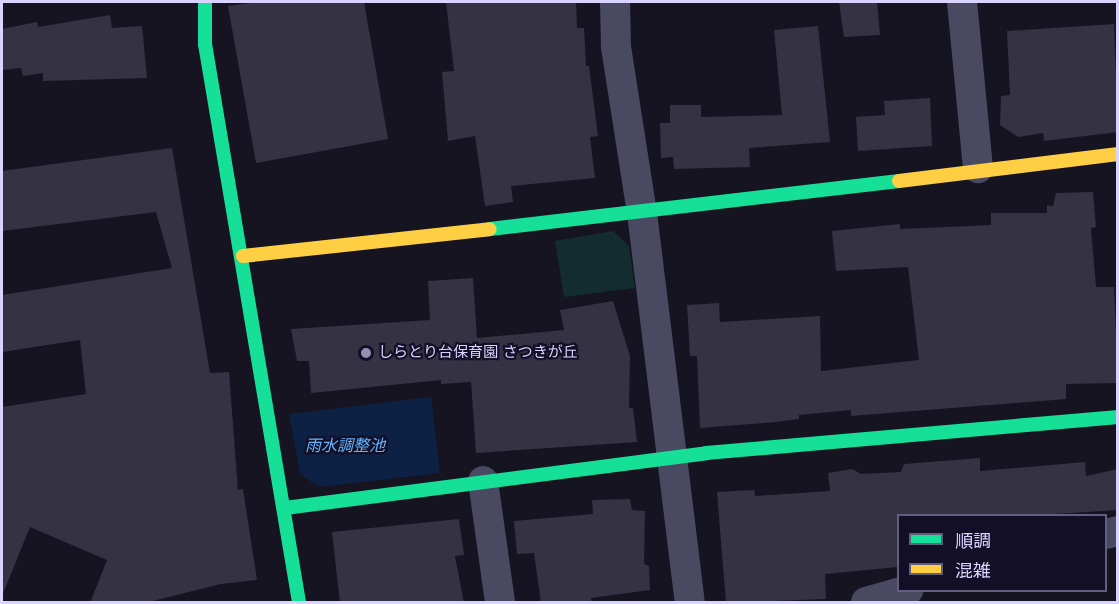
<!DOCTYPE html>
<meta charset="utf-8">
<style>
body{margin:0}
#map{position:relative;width:1119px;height:604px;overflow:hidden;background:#161421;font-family:"DejaVu Sans","Noto Sans JP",sans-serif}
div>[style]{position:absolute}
.green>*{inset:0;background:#132c2d}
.water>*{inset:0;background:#0d2144}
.building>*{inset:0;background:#343243}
.street>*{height:30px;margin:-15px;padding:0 15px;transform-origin:15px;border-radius:15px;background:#4a4962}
.fast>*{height:14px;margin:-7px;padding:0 7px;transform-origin:7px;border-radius:7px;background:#16e098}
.slow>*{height:14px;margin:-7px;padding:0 7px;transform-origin:7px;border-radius:7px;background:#ffcf43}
.dots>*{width:16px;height:16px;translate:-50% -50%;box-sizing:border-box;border:3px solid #130f26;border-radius:50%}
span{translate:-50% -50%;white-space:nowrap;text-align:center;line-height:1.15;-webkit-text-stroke:4.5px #130f26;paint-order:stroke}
.poi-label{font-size:15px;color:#d9d4ff}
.left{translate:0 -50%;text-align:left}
.water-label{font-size:16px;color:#62b6ff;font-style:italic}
.frame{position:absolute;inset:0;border:3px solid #d9d4ff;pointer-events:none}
.legend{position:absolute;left:897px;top:514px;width:210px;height:78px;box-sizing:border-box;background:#130f26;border:2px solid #625e7d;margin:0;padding:8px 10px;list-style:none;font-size:18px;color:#d9d4ff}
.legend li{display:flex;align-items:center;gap:12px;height:30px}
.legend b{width:30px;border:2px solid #625e7d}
</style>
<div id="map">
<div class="green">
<i style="clip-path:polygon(613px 231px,629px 246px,635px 288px,564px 297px,555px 241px)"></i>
</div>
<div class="water">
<i style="clip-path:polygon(431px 397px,440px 473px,319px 487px,300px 474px,289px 414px)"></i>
</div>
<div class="building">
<i style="clip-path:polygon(257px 2px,364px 2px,388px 139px,256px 163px,228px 6px)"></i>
<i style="clip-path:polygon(446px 2px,576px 2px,577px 28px,584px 28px,586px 66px,589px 66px,598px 136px,590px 137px,595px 178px,511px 186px,513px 202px,485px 206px,475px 136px,448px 141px,442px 72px,454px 71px)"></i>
<i style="clip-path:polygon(839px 2px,877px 2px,880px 35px,844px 37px)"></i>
<i style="clip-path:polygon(110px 15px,112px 28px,142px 26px,147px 78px,43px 81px,43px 73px,23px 76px,21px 68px,2px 70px,2px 29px,37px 22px,38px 27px)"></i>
<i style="clip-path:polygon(1114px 24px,1118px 132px,1044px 141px,1043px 133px,1018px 137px,1000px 125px,1001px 96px,1010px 95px,1007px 31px)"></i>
<i style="clip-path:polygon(818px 26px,830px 142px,749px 148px,750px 167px,674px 169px,673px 157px,661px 158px,660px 123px,670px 123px,670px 105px,701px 105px,701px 117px,782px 115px,774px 30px)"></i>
<i style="clip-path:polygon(930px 98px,932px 146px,858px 151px,856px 117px,885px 115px,884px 101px)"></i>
<i style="clip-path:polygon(172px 148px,210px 373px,229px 372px,238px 490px,243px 489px,257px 580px,221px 584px,145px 603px,90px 603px,107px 560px,30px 527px,2px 596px,2px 407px,86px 394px,80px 340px,2px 352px,2px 295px,172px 268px,156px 212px,2px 231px,2px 171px)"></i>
<i style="clip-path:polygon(1093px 192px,1096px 227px,1091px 228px,1096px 287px,1114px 287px,1118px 383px,1066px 384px,1066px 399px,851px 416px,851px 410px,799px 415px,799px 419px,776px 422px,700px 428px,697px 356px,690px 356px,687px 305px,719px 303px,720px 322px,820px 316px,821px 371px,919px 360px,908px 267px,836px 271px,832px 231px,900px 224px,900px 229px,991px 225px,991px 213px,1047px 213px,1047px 205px,1053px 206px,1056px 193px)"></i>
<i style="clip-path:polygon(473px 278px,477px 338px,564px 330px,560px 310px,613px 301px,630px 356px,629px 408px,633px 408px,637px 442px,476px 453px,471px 382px,441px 384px,441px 380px,311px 393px,309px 361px,297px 361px,291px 329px,430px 320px,428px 281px)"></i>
<i style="clip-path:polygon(980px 458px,980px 471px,1085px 462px,1086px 476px,1118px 469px,1118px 510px,1023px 516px,898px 516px,898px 567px,825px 574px,826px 599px,726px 603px,717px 492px,754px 490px,755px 496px,830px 491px,828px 473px,852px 469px,861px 474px,901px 472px,904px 464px)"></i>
<i style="clip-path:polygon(630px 499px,632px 510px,645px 511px,644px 564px,649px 566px,650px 590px,591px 598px,592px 603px,541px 603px,534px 553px,517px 554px,514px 521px,593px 514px,592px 500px)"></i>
<i style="clip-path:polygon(459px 519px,464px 555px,455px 556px,464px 603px,340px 603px,332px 532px)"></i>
</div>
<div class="street">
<i style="left:615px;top:2px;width:45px;rotate:88.7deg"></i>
<i style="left:616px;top:47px;width:168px;rotate:81.1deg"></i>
<i style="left:642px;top:213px;width:392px;rotate:83deg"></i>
<i style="left:962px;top:2px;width:167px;rotate:84.5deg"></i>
<i style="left:483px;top:481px;width:122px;rotate:82deg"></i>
<i style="left:1106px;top:534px;width:12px;rotate:-14deg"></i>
<i style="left:866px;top:602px;width:44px;rotate:-15.9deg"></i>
</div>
<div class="fast">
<i style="left:205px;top:2px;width:42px;rotate:90deg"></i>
<i style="left:205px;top:44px;width:566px;rotate:80.44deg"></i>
<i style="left:490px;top:229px;width:412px;rotate:-6.7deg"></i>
<i style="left:285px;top:508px;width:425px;rotate:-7.4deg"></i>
<i style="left:706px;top:453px;width:414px;rotate:-5deg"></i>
</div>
<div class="slow">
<i style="left:899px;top:181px;width:221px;rotate:-7deg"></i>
<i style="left:243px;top:256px;width:248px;rotate:-6.2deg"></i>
</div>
<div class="dots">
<i style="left:366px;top:353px;background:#9591b1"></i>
</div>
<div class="poi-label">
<span class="left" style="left:378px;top:353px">しらとり台保育園 さつきが丘</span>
</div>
<div class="water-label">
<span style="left:345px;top:446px">雨水調整池</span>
</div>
<div class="frame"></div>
<ul class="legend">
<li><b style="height:8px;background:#16e098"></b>順調</li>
<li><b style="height:8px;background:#ffcf43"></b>混雑</li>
</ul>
</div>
